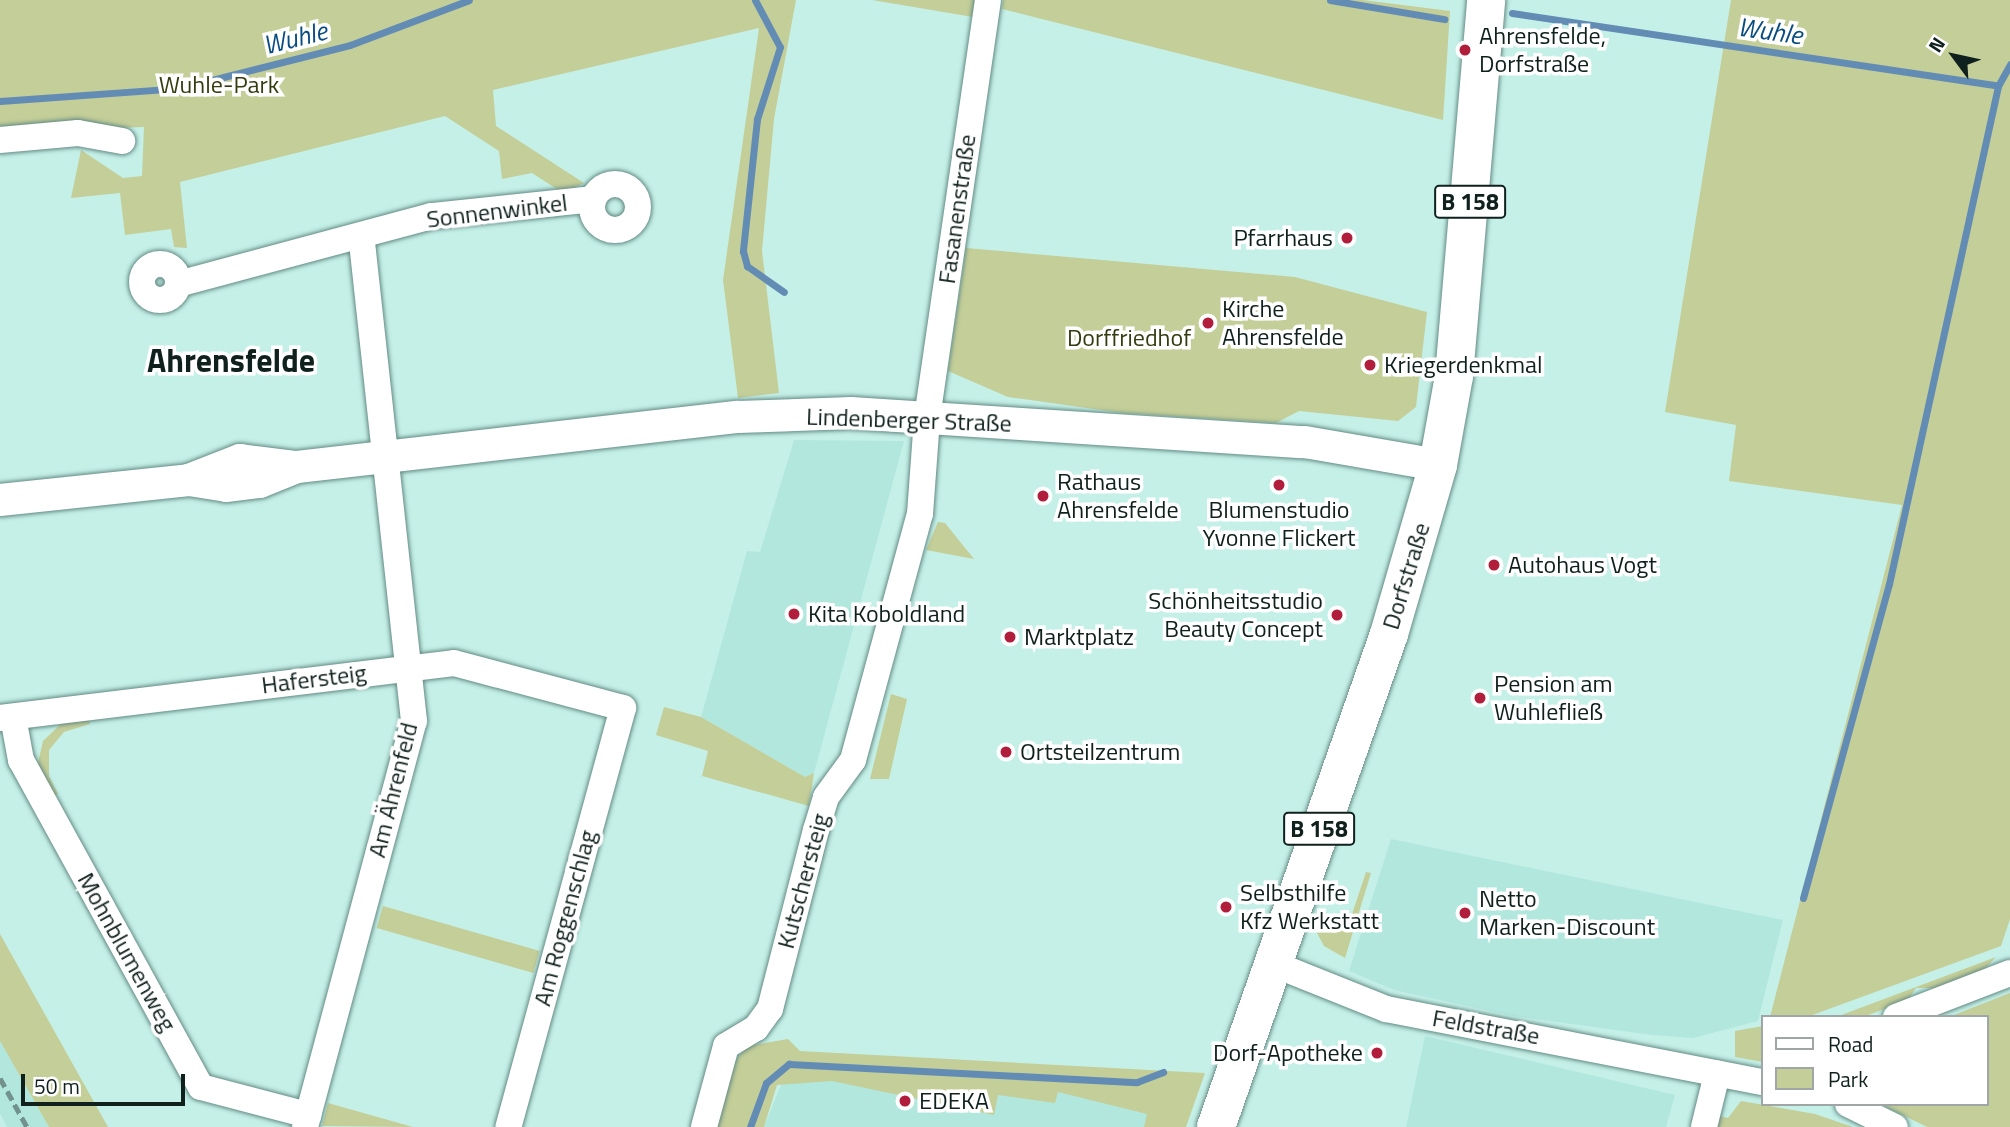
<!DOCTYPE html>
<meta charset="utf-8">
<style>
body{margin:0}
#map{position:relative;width:2010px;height:1127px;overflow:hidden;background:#c5f0e8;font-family:"Titillium Web",sans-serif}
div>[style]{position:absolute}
.built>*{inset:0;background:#b2e7de}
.green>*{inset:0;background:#c4ce98;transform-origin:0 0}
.stream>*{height:7px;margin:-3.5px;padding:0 3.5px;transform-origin:3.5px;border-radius:3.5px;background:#638cb5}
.roads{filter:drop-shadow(0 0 2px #638b84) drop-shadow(0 0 2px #638b84)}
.minor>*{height:26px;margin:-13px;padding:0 13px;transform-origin:13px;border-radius:13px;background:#fff}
.minor>.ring{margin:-13px;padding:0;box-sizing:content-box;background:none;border:26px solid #fff;border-radius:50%}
.tertiary>*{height:32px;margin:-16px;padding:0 16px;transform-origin:16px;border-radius:16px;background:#fff}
.primary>*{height:38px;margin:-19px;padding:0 19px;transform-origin:19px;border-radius:19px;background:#fff}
.rail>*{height:5px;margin-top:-2.5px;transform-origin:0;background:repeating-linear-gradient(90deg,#73928d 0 10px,transparent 0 15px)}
.dots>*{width:19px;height:19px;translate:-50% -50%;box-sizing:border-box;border:4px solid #fff;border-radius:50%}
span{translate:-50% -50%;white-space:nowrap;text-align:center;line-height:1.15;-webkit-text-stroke:7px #fff;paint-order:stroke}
.shield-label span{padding:2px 5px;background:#fff;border:2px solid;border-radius:5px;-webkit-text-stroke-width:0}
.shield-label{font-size:23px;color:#0f201d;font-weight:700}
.poi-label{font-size:24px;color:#0f201d}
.left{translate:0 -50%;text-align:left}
.right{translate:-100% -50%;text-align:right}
.park-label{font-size:24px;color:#363c10}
.street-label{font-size:24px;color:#0f201d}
.water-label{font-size:26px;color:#094c80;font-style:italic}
.district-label{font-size:32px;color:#0f201d;font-weight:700}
.legend{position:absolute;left:1761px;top:1015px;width:228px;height:91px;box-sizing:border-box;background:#fff;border:2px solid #9fa6a5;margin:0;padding:9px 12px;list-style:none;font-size:21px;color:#0f201d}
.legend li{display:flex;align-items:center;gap:14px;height:35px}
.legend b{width:35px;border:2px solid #9fa6a5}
.north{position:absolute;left:1919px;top:21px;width:70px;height:70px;-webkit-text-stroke:5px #fff;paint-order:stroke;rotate:303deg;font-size:19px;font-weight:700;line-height:28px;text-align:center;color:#0f201d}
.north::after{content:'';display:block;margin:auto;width:24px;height:32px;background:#0f201d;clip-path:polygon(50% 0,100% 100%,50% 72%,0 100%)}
.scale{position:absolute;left:21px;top:1074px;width:164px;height:32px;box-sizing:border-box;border:4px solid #0f201d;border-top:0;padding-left:9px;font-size:21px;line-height:24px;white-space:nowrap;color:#0f201d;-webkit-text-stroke:5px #fff;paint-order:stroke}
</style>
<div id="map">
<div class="built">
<i style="clip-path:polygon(794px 440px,904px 441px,814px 773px,805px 777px,701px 717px,747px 551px,760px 552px)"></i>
<i style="clip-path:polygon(1391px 839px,1783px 920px,1758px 1021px,1693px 1038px,1652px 1035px,1513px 1016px,1394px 990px,1349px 971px)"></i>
<i style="clip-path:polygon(1425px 1036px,1675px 1095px,1666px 1127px,1406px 1127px)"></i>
<i style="clip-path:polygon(0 1041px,49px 1127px,7px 1127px,0 1114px)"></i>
<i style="clip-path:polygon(789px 1065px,1148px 1085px,1186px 1127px,764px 1127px)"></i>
</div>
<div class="green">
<i style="clip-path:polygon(0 0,796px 0,774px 119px,762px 251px,779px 393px,738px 398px,723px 280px,759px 28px,493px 90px,496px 126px,584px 183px,563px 193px,532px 173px,502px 179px,499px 151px,445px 116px,180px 182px,187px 248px,174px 247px,171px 229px,125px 235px,120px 193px,71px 198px,81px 150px,123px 178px,142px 176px,144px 127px,0 132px)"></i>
<i style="clip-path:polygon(872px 0,976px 0,973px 17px)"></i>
<i style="clip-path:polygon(1003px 0,1363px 0,1450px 11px,1443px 120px,1002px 9px)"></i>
<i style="clip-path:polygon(1731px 0,2010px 0,2010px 919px,2001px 946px,1807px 1017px,1770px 1017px,1902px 505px,1729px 481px,1736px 425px,1665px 412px)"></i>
<i style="clip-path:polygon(966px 248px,1295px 277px,1427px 312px,1416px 407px,1398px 421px,1299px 411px,1276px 423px,1122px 413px,1008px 397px,948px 371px)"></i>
<i style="clip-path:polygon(938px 522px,945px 523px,974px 559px,926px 550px)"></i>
<i style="clip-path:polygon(891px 694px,907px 699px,889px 779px,870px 779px)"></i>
<i style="clip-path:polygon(664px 707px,701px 717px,805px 777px,814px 773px,809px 806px,702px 776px,708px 751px,656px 735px)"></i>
<i style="clip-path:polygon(89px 717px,90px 724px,64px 732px,49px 750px,49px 776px,58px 794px,51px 798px,37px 767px,43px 741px,65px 720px)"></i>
<i style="clip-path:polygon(1366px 872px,1371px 873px,1345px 958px,1324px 946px,1316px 931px,1319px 921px,1347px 929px)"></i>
<i style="left:383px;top:906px;width:163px;height:23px;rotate:16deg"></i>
<i style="clip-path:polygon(0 934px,108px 1127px,49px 1127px,0 1041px)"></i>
<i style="clip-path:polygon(1996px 957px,1981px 973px,1936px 988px,1916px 988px,1908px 1000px,1863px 1017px,1836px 1017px)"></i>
<i style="clip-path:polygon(2010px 993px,2010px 1127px,1927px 1127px,1880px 1104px,1987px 1104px,1987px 1017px,1949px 1017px)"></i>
<i style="clip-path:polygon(1763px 1026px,1763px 1062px,1735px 1057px,1735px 1031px)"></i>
<i style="clip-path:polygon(788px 1039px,800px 1051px,1205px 1073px,1186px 1127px,1144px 1127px,1147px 1114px,1058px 1092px,1055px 1103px,998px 1095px,994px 1115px,832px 1081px,777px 1085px,764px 1127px,715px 1127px,734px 1062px,747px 1046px)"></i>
<i style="clip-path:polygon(1741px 1101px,1815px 1114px,1853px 1127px,1716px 1127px,1719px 1116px,1728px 1118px)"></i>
<i style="clip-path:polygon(328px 1103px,413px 1127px,322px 1126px)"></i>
</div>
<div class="stream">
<i style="left:755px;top:0;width:53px;rotate:62deg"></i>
<i style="left:780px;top:47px;width:76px;rotate:107.7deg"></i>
<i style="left:757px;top:119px;width:133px;rotate:96.1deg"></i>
<i style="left:743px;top:251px;width:16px;rotate:75deg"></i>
<i style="left:747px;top:266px;width:45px;rotate:35.1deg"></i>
<i style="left:1330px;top:0;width:116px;rotate:9.5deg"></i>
<i style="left:1512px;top:13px;width:491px;rotate:8.5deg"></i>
<i style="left:1998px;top:86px;width:25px;rotate:-61deg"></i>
<i style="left:0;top:101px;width:180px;rotate:-4.1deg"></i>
<i style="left:180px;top:88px;width:175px;rotate:-14.2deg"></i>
<i style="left:350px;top:45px;width:127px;rotate:-20.7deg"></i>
<i style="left:1803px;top:898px;width:326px;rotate:-74.7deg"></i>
<i style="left:1889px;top:584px;width:510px;rotate:-77.65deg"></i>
<i style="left:750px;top:1127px;width:47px;rotate:-70deg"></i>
<i style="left:766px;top:1083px;width:30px;rotate:-40deg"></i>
<i style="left:789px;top:1064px;width:348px;rotate:3deg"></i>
<i style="left:1137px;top:1082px;width:28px;rotate:-21deg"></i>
</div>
<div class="roads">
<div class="minor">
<i style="left:0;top:140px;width:78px;rotate:-5.1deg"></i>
<i style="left:78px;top:133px;width:45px;rotate:10.3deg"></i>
<i class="ring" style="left:592px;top:184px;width:20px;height:20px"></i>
<i class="ring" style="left:142px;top:264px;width:10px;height:10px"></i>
<i style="left:178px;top:284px;width:263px;rotate:-15deg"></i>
<i style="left:432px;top:216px;width:162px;rotate:-6deg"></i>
<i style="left:13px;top:717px;width:44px;rotate:79.5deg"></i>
<i style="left:21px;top:760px;width:373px;rotate:61.2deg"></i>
<i style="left:201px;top:1087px;width:111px;rotate:14.7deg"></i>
<i style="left:0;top:718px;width:457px;rotate:-6.9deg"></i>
<i style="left:454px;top:663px;width:175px;rotate:14.9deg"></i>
<i style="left:623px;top:708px;width:434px;rotate:105.3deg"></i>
<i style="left:1271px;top:963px;width:124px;rotate:21.8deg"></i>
<i style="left:1386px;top:1009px;width:384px;rotate:11deg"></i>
<i style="left:1896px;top:1017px;width:122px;rotate:-21.1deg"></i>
<i style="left:1848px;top:1104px;width:52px;rotate:26.1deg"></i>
<i style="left:305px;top:1127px;width:420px;rotate:-75deg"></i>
<i style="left:414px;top:721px;width:485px;rotate:-96.2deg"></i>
<i style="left:704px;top:1127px;width:84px;rotate:-74.8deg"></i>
<i style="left:726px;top:1046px;width:35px;rotate:-31deg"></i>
<i style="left:756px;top:1028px;width:24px;rotate:-54deg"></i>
<i style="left:770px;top:1009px;width:185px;rotate:-75.6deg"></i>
<i style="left:816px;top:830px;width:34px;rotate:-73deg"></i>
<i style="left:826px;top:797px;width:46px;rotate:-53.9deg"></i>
<i style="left:853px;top:760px;width:255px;rotate:-74.8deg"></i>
<i style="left:920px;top:514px;width:96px;rotate:-85.8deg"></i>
<i style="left:927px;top:418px;width:422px;rotate:-81.7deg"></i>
<i style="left:1704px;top:1127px;width:55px;rotate:-76.2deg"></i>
</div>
<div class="tertiary">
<i style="left:189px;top:480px;width:55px;rotate:-21.4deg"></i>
<i style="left:240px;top:460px;width:55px;rotate:7.3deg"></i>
<i style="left:0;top:500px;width:190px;rotate:-6deg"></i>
<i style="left:189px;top:480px;width:37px;rotate:9deg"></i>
<i style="left:226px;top:486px;width:34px;rotate:-7deg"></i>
<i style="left:260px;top:482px;width:40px;rotate:-22deg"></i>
<i style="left:297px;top:467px;width:444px;rotate:-6.5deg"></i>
<i style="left:738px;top:417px;width:113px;rotate:-2deg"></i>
<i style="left:851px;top:413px;width:455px;rotate:3.7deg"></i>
<i style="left:1305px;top:442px;width:135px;rotate:9.8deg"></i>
</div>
<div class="primary">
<i style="left:1216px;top:1127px;width:522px;rotate:-70.66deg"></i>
<i style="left:1389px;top:634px;width:176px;rotate:-73.8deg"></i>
<i style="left:1438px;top:465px;width:90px;rotate:-79.8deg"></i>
<i style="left:1454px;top:376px;width:377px;rotate:-85.1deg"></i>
</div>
</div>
<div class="rail">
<i style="left:0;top:1078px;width:56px;rotate:61.1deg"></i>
</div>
<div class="dots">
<i style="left:1465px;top:50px;background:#b11e3c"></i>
<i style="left:1347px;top:238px;background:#b11e3c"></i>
<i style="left:1208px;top:323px;background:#b11e3c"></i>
<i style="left:1370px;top:365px;background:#b11e3c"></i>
<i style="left:1279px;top:485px;background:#b11e3c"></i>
<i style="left:1043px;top:496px;background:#b11e3c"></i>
<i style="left:1494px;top:565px;background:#b11e3c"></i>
<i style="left:794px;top:614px;background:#b11e3c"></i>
<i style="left:1337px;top:615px;background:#b11e3c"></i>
<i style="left:1010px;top:637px;background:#b11e3c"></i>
<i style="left:1480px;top:698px;background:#b11e3c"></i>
<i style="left:1006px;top:752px;background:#b11e3c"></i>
<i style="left:1226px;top:907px;background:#b11e3c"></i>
<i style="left:1465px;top:913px;background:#b11e3c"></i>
<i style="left:1377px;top:1053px;background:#b11e3c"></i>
<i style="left:905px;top:1101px;background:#b11e3c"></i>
</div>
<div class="shield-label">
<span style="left:1470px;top:202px">B 158</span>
<span style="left:1319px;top:829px">B 158</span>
</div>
<div class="poi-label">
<span class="left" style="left:1479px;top:50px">Ahrensfelde,<br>Dorfstraße</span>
<span class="right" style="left:1333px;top:238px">Pfarrhaus</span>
<span class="left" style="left:1222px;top:323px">Kirche<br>Ahrensfelde</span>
<span class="left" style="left:1384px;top:365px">Kriegerdenkmal</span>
<span class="left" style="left:1057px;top:496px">Rathaus<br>Ahrensfelde</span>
<span style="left:1279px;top:524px">Blumenstudio<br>Yvonne Flickert</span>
<span class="left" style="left:1508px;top:565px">Autohaus Vogt</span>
<span class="right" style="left:1323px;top:615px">Schönheitsstudio<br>Beauty Concept</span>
<span class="left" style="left:808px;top:614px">Kita Koboldland</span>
<span class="left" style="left:1024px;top:637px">Marktplatz</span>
<span class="left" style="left:1494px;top:698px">Pension am<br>Wuhlefließ</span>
<span class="left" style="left:1020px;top:752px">Ortsteilzentrum</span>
<span class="left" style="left:1240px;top:907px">Selbsthilfe<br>Kfz Werkstatt</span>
<span class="left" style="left:1479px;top:913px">Netto<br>Marken-Discount</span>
<span class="right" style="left:1363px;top:1053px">Dorf-Apotheke</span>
<span class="left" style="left:919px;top:1101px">EDEKA</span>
</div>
<div class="park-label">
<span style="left:219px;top:85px">Wuhle-Park</span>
<span style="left:1129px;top:338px">Dorffriedhof</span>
</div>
<div class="street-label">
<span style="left:957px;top:209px;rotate:-82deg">Fasanenstraße</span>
<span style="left:497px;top:211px;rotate:-7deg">Sonnenwinkel</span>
<span style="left:909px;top:420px;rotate:2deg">Lindenberger Straße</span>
<span style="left:1406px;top:576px;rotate:-73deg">Dorfstraße</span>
<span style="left:314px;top:679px;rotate:-7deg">Hafersteig</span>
<span style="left:393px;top:790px;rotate:-76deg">Am Ährenfeld</span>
<span style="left:803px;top:881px;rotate:-75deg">Kutschersteig</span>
<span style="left:565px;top:918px;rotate:-75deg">Am Roggenschlag</span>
<span style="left:127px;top:952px;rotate:61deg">Mohnblumenweg</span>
<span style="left:1486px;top:1027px;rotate:10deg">Feldstraße</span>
</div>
<div class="water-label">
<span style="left:1770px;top:31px;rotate:8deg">Wuhle</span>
<span style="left:295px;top:38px;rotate:-14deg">Wuhle</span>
</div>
<div class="district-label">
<span style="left:231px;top:360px">Ahrensfelde</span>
</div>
<ul class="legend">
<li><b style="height:9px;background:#fff"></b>Road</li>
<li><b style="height:19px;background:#c4ce98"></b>Park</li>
</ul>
<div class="north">N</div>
<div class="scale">50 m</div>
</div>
